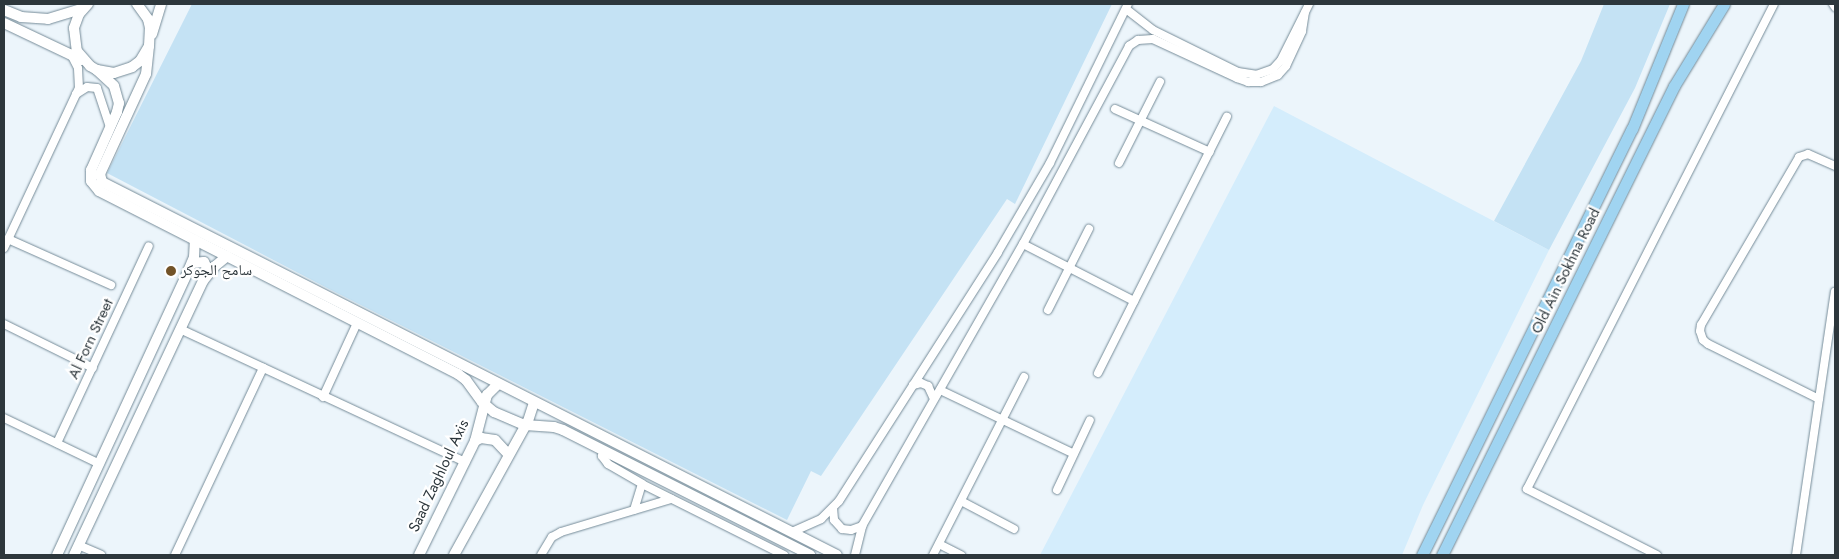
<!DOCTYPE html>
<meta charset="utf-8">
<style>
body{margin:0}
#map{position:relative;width:1839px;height:559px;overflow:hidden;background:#ecf5fb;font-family:Jost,"Noto Naskh Arabic",sans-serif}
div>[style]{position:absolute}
.built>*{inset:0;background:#d4edfc}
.green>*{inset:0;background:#c4e2f4}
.roads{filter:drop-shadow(0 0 1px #758b98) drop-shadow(0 0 1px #758b98)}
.street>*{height:8px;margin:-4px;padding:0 4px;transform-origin:4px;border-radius:4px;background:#fff}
.secondary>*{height:10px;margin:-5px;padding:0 5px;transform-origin:5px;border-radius:5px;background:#fff}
.primary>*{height:11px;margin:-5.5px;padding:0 5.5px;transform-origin:5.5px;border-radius:5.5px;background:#a0d4f1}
.dots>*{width:14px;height:14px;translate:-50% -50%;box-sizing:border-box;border:2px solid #fff;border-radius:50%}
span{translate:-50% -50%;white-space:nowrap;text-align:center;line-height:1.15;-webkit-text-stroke:4.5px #fff;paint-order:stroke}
.poi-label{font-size:15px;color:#2d373c}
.left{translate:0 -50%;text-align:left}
.street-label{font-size:15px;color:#2d373c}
.frame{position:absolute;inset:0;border:5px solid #2d373c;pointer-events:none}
</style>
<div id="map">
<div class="built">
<i style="clip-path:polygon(1274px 106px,1549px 250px,1423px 505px,1402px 555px,1040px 555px)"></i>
</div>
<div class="green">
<i style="clip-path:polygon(192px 4px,1112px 4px,1015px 204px,1007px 199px,821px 476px,811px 471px,787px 520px,329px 289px,107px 173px)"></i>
<i style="clip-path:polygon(1604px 4px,1670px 4px,1635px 88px,1549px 250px,1494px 221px,1581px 61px)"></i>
</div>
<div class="roads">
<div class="street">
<i style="left:1833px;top:4px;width:4px;rotate:56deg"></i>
<i style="left:1126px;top:9px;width:34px;rotate:38deg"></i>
<i style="left:1153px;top:30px;width:95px;rotate:26.3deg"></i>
<i style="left:1238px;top:72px;width:18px;rotate:9deg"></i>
<i style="left:1256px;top:75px;width:18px;rotate:-19deg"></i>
<i style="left:1273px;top:69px;width:12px;rotate:-48deg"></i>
<i style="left:1281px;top:60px;width:63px;rotate:-63.4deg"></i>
<i style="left:76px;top:94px;width:13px;rotate:-32deg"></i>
<i style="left:87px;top:87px;width:10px;rotate:6deg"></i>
<i style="left:97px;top:88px;width:41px;rotate:71.6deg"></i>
<i style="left:1115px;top:109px;width:104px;rotate:24.4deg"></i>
<i style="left:1119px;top:163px;width:91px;rotate:-63.2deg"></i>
<i style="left:8px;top:239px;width:113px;rotate:24.1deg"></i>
<i style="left:1023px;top:244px;width:125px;rotate:27.2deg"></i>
<i style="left:4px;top:248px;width:177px;rotate:-64.9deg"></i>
<i style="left:79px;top:88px;width:20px;rotate:-93deg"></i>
<i style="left:78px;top:68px;width:16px;rotate:-117deg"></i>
<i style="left:1048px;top:310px;width:91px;rotate:-63.2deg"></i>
<i style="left:4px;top:324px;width:99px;rotate:26.3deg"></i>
<i style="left:180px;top:329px;width:315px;rotate:25deg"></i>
<i style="left:1098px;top:373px;width:287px;rotate:-63.3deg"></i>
<i style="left:913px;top:385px;width:8px;rotate:-14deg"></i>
<i style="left:921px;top:383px;width:8px;rotate:23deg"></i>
<i style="left:928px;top:386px;width:14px;rotate:65deg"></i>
<i style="left:940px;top:390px;width:148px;rotate:25.5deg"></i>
<i style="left:323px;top:397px;width:81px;rotate:-65.3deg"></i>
<i style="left:1819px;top:399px;width:124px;rotate:-153.6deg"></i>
<i style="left:1708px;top:344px;width:6px;rotate:-141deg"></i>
<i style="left:1703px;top:340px;width:9px;rotate:-108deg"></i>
<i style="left:1700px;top:331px;width:6px;rotate:-81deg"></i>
<i style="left:1701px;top:325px;width:194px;rotate:-59.7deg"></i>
<i style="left:1799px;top:157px;width:9px;rotate:-18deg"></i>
<i style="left:1808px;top:154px;width:30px;rotate:24deg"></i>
<i style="left:4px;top:418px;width:106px;rotate:25.6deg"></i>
<i style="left:57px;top:443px;width:217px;rotate:-65deg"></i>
<i style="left:603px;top:451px;width:5px;rotate:101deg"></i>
<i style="left:602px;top:456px;width:10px;rotate:53deg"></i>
<i style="left:608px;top:464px;width:39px;rotate:30deg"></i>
<i style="left:642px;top:484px;width:159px;rotate:26.6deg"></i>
<i style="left:1057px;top:490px;width:77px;rotate:-64.8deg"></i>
<i style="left:961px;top:501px;width:60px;rotate:27.8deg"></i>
<i style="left:833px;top:508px;width:12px;rotate:85deg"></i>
<i style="left:834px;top:520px;width:12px;rotate:48deg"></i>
<i style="left:842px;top:529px;width:9px;rotate:6deg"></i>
<i style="left:851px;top:530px;width:12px;rotate:-20deg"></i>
<i style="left:634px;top:510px;width:27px;rotate:-73deg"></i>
<i style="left:792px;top:532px;width:32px;rotate:-24deg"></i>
<i style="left:821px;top:519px;width:25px;rotate:-45deg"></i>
<i style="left:839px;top:501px;width:295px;rotate:-57.4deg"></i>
<i style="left:998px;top:252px;width:103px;rotate:-59.7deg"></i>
<i style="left:1050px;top:163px;width:177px;rotate:-63.9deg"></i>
<i style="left:939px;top:544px;width:25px;rotate:27deg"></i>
<i style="left:78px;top:545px;width:25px;rotate:23deg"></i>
<i style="left:175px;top:555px;width:207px;rotate:-64.8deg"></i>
<i style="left:541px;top:555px;width:21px;rotate:-59deg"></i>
<i style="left:552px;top:537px;width:10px;rotate:-29deg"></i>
<i style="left:561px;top:532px;width:115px;rotate:-16.7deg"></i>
<i style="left:855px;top:555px;width:30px;rotate:-76deg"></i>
<i style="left:862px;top:526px;width:325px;rotate:-60.3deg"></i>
<i style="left:1023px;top:244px;width:225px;rotate:-61.8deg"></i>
<i style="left:1129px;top:46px;width:11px;rotate:-34deg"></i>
<i style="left:1138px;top:40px;width:15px;rotate:-4deg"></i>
<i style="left:1153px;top:39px;width:93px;rotate:24.9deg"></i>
<i style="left:1237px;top:78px;width:12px;rotate:20deg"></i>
<i style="left:1248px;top:82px;width:13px"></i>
<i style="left:1261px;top:82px;width:18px;rotate:-22deg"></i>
<i style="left:1278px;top:75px;width:12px;rotate:-48deg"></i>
<i style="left:1286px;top:66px;width:38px;rotate:-65deg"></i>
<i style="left:1302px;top:31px;width:18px;rotate:-81deg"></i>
<i style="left:933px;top:555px;width:200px;rotate:-62.9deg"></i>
<i style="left:1657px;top:555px;width:146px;rotate:-153.1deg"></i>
<i style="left:1527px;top:489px;width:544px;rotate:-63.01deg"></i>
<i style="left:1796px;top:555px;width:266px;rotate:-81.6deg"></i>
</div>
<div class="secondary">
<i style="left:88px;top:4px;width:13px;rotate:132deg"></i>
<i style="left:79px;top:14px;width:15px;rotate:110deg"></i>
<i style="left:74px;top:28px;width:23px;rotate:83deg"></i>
<i style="left:77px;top:51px;width:20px;rotate:49deg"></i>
<i style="left:90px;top:66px;width:8px;rotate:30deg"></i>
<i style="left:97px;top:70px;width:17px;rotate:10deg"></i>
<i style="left:114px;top:73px;width:19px;rotate:-18deg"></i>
<i style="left:132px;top:67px;width:10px;rotate:-37deg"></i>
<i style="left:140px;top:61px;width:17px;rotate:-59deg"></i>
<i style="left:149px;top:46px;width:18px;rotate:-87deg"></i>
<i style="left:150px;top:28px;width:9px;rotate:-103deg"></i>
<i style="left:148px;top:19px;width:19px;rotate:-126deg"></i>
<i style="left:4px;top:10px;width:18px;rotate:22deg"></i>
<i style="left:21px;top:17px;width:27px;rotate:4deg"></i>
<i style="left:48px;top:19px;width:37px;rotate:-17deg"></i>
<i style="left:4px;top:23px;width:86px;rotate:25.4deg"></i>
<i style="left:152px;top:34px;width:31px;rotate:-73deg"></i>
<i style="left:149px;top:46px;width:28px;rotate:96deg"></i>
<i style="left:146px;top:74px;width:110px;rotate:114.7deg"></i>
<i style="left:100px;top:174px;width:8px;rotate:76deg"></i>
<i style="left:102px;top:182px;width:824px;rotate:26.91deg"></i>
<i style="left:97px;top:70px;width:23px;rotate:43deg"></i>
<i style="left:114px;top:86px;width:18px;rotate:74deg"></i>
<i style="left:119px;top:103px;width:9px;rotate:103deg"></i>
<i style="left:117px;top:112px;width:64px;rotate:114.1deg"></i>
<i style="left:91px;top:170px;width:11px;rotate:90deg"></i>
<i style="left:91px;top:181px;width:13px;rotate:51deg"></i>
<i style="left:99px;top:191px;width:403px;rotate:27deg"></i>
<i style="left:458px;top:374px;width:10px;rotate:37deg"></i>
<i style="left:466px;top:380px;width:27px;rotate:54deg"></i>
<i style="left:482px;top:402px;width:16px;rotate:40deg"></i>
<i style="left:494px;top:412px;width:34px;rotate:23deg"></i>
<i style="left:525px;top:425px;width:29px;rotate:4deg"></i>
<i style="left:554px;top:427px;width:9px;rotate:18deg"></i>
<i style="left:563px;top:430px;width:277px;rotate:26.8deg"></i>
<i style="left:192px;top:263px;width:12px;rotate:-5deg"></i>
<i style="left:204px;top:262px;width:11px;rotate:63deg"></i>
<i style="left:475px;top:441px;width:7px;rotate:-27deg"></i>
<i style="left:481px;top:438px;width:14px;rotate:8deg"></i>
<i style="left:495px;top:440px;width:19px;rotate:47deg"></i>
<i style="left:57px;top:555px;width:315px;rotate:-65.2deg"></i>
<i style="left:189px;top:269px;width:13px;rotate:-67deg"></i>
<i style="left:194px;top:257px;width:17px;rotate:-87deg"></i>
<i style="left:74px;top:555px;width:303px;rotate:-64.8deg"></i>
<i style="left:203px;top:281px;width:18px;rotate:-52deg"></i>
<i style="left:214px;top:267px;width:17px;rotate:-40deg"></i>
<i style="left:419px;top:555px;width:127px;rotate:-63.8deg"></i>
<i style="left:475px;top:441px;width:48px;rotate:-75.4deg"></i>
<i style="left:487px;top:395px;width:16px;rotate:-45deg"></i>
<i style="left:454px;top:555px;width:153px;rotate:-61.1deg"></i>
<i style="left:528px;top:421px;width:20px;rotate:-72deg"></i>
</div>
<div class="primary">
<i style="left:1422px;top:555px;width:475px;rotate:-63.8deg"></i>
<i style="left:1632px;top:129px;width:135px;rotate:-67.8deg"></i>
<i style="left:1442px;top:555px;width:523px;rotate:-63.68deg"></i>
<i style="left:1674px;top:86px;width:96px;rotate:-58.6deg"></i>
</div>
</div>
<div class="dots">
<i style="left:171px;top:271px;background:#725328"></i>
</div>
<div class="poi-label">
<span class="left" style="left:181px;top:271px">سامح الجوكر</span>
</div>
<div class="street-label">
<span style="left:1566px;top:271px;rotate:-64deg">Old Ain Sokhna Road</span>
<span style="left:91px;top:339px;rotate:-65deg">Al Forn Street</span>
<span style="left:439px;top:476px;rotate:-65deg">Saad Zaghloul Axis</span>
</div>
<div class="frame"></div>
</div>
